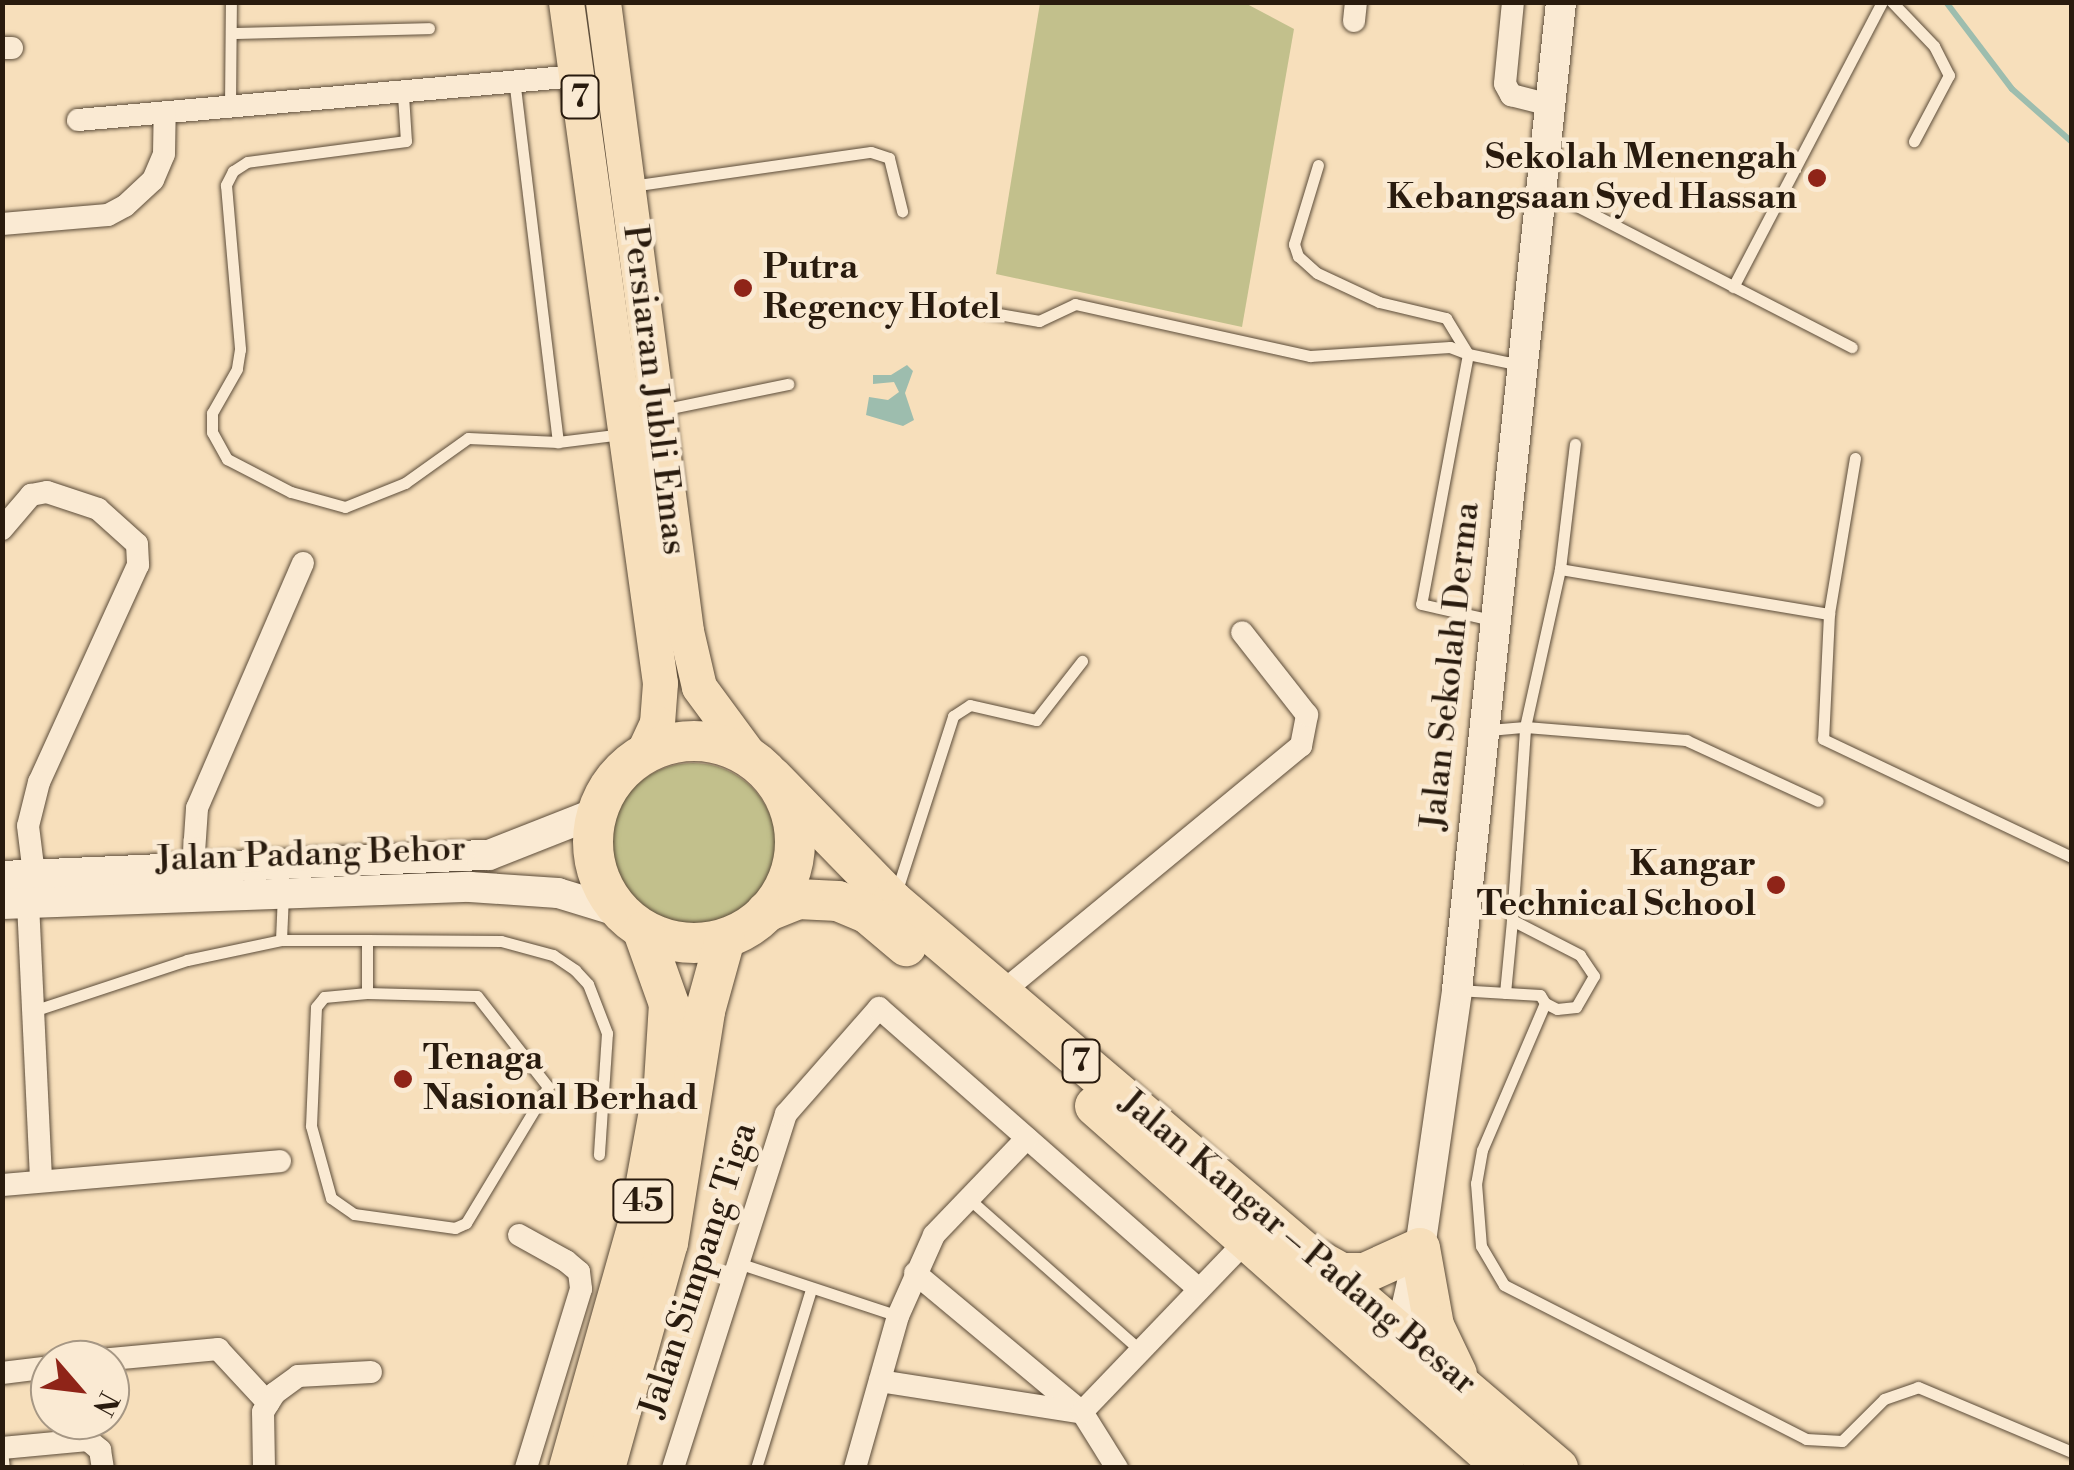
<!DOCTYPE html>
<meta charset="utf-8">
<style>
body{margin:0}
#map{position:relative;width:2074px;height:1470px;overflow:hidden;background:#f7dfbb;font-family:"Libre Bodoni",serif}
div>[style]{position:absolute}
.green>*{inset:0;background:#c2c08c}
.round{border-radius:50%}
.water>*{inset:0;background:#9dbdae}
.stream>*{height:6px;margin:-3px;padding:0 3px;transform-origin:3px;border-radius:3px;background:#9dbdae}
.roads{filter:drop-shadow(0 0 2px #5c4c39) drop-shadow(0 0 2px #5c4c39)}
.lane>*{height:11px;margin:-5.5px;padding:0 5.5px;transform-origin:5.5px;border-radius:5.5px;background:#faead3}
.street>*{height:22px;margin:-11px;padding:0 11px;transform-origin:11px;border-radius:11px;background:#faead3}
.secondary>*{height:30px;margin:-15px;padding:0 15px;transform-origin:15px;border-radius:15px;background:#faead3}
.primary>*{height:35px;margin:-17.5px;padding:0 17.5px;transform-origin:17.5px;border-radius:17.5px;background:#f7dfbb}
.highway>*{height:40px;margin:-20px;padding:0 20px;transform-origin:20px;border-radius:20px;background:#f7dfbb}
.highway>.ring{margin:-20px;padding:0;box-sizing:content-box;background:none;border:40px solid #f7dfbb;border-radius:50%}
.dots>*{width:28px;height:28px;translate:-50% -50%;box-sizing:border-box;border:5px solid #faead3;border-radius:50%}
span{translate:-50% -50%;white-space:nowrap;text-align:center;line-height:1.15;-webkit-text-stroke:9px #faead3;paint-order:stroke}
.shield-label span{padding:2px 8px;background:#faead3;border:2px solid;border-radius:8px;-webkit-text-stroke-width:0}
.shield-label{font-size:32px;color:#291b0e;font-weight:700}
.poi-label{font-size:35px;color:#291b0e;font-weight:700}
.right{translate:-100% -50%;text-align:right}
.left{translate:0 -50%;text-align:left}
.street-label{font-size:35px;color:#291b0e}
.frame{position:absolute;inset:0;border:5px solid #291b0e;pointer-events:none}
.north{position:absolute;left:30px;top:1340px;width:100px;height:100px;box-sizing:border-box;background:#faead3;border:2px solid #a69784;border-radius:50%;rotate:118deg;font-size:28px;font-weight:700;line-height:40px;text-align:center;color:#291b0e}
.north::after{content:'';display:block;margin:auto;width:35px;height:45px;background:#8f2418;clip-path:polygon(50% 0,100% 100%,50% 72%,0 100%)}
</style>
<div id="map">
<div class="green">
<i style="clip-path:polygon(1040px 3px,1245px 3px,1294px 29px,1242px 327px,996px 274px)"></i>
<i class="round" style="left:610px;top:763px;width:166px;height:166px"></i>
</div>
<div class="water">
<i style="clip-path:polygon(907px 365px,913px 371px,905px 393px,914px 420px,903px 426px,866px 415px,869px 397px,888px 400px,899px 392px,894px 382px,873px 384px,873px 375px,891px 375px)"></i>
</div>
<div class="stream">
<i style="left:1946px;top:2px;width:109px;rotate:52.8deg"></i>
<i style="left:2012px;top:89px;width:80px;rotate:41.5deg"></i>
</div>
<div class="roads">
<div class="lane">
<i style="left:1892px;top:2px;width:61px;rotate:46.3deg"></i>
<i style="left:1934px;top:46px;width:33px;rotate:63deg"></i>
<i style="left:1949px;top:75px;width:75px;rotate:117.9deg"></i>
<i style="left:231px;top:33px;width:198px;rotate:-1.4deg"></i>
<i style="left:515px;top:87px;width:358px;rotate:83.1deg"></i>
<i style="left:403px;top:95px;width:46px;rotate:86.3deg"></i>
<i style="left:406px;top:141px;width:160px;rotate:172.5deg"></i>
<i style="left:247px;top:162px;width:17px;rotate:147deg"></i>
<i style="left:233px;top:171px;width:16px;rotate:117deg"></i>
<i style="left:226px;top:185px;width:165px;rotate:85.1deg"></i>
<i style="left:240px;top:349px;width:20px;rotate:99deg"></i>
<i style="left:237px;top:369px;width:51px;rotate:119.6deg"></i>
<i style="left:212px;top:413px;width:19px;rotate:90deg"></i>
<i style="left:212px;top:432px;width:31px;rotate:61deg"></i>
<i style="left:227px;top:459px;width:72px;rotate:27.3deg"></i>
<i style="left:291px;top:492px;width:56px;rotate:15.5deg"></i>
<i style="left:345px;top:507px;width:65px;rotate:-21.8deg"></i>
<i style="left:405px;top:483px;width:77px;rotate:-35.5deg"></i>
<i style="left:468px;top:438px;width:90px;rotate:2.5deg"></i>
<i style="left:558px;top:442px;width:64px;rotate:-7.1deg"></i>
<i style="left:230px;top:107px;width:105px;rotate:-89.5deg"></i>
<i style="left:1318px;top:165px;width:83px;rotate:106.9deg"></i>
<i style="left:1294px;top:244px;width:13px;rotate:72deg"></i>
<i style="left:1298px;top:256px;width:25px;rotate:42deg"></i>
<i style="left:1317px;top:273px;width:68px;rotate:25.1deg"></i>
<i style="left:1379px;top:302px;width:69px;rotate:13.4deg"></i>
<i style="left:1446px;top:318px;width:42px;rotate:58.6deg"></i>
<i style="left:1468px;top:354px;width:53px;rotate:11.9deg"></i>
<i style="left:631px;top:186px;width:242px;rotate:-8.1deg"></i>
<i style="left:871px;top:152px;width:19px;rotate:18deg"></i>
<i style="left:889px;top:158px;width:55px;rotate:76.2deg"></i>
<i style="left:1544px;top:189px;width:346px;rotate:27.2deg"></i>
<i style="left:1733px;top:287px;width:322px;rotate:-62.4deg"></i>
<i style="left:987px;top:312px;width:53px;rotate:9.8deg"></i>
<i style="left:1039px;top:321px;width:40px;rotate:-25deg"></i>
<i style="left:1075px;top:304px;width:241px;rotate:12.5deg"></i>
<i style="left:1310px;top:356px;width:140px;rotate:-3.7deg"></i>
<i style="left:1450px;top:347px;width:19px;rotate:21deg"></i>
<i style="left:1468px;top:354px;width:254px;rotate:100.6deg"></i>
<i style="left:1421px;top:604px;width:73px;rotate:12.7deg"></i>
<i style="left:661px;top:410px;width:130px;rotate:-11.6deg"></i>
<i style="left:1855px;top:458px;width:158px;rotate:99.5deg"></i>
<i style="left:1829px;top:614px;width:125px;rotate:92.7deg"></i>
<i style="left:1823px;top:739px;width:276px;rotate:25.4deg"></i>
<i style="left:1560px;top:569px;width:126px;rotate:-83.2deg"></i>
<i style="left:1489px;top:730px;width:36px;rotate:-5deg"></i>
<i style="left:1525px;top:727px;width:162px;rotate:-77.5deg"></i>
<i style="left:1560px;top:569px;width:273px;rotate:9.5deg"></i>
<i style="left:896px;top:893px;width:186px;rotate:-72.1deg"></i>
<i style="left:953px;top:716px;width:20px;rotate:-33deg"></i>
<i style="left:970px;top:705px;width:68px;rotate:12.8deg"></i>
<i style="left:1036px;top:720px;width:75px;rotate:-52.1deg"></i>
<i style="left:281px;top:940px;width:46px;rotate:-87.5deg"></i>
<i style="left:367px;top:940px;width:134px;rotate:0.4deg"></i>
<i style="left:501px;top:941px;width:54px;rotate:15.1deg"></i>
<i style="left:553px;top:955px;width:27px;rotate:34deg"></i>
<i style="left:575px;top:970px;width:19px;rotate:47deg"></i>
<i style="left:588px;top:984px;width:53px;rotate:68.8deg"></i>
<i style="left:607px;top:1033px;width:122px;rotate:93.8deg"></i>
<i style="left:1457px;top:990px;width:83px;rotate:3.4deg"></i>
<i style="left:1540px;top:995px;width:9px;rotate:58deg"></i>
<i style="left:1545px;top:1003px;width:160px;rotate:113.2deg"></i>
<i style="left:1482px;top:1150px;width:34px;rotate:100deg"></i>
<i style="left:1476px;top:1183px;width:63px;rotate:85.5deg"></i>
<i style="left:1481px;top:1246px;width:45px;rotate:59.5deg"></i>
<i style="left:1504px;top:1285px;width:339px;rotate:27deg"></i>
<i style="left:1806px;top:1439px;width:36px;rotate:3deg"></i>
<i style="left:1842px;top:1441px;width:59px;rotate:-45deg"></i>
<i style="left:1884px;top:1399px;width:36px;rotate:-19deg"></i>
<i style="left:1918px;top:1387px;width:167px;rotate:22.9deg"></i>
<i style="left:367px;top:993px;width:110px;rotate:1.6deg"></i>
<i style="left:477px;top:996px;width:115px;rotate:52deg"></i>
<i style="left:548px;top:1087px;width:159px;rotate:121.1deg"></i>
<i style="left:466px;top:1223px;width:12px;rotate:156deg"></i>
<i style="left:455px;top:1228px;width:102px;rotate:-172.1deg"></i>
<i style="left:354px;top:1214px;width:28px;rotate:-145deg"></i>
<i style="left:331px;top:1198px;width:75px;rotate:-105.5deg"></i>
<i style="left:311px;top:1126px;width:119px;rotate:-87.6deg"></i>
<i style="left:316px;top:1007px;width:13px;rotate:-51deg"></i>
<i style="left:324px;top:997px;width:43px;rotate:-5.3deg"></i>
<i style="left:1505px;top:993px;width:73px;rotate:-84.5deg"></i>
<i style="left:1545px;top:1003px;width:13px;rotate:27deg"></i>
<i style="left:1557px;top:1009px;width:19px;rotate:-6deg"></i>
<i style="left:1576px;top:1007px;width:36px;rotate:-60deg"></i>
<i style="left:1594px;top:976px;width:25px;rotate:-124deg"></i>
<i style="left:1580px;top:955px;width:76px;rotate:-152.8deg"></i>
<i style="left:1512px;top:920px;width:193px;rotate:-86.1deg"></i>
<i style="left:1525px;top:727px;width:162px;rotate:4.6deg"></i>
<i style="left:1686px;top:740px;width:145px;rotate:24.8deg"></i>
<i style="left:33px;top:1011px;width:162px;rotate:-18.3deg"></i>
<i style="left:187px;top:960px;width:96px;rotate:-12deg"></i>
<i style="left:281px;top:940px;width:86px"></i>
<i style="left:367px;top:940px;width:53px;rotate:90deg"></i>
<i style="left:968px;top:1198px;width:231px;rotate:41.5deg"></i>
<i style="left:735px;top:1262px;width:172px;rotate:18.3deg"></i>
<i style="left:2px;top:1450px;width:18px;rotate:84deg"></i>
<i style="left:756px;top:1468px;width:187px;rotate:-72.9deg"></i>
</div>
<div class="street">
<i style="left:1513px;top:2px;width:82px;rotate:95.6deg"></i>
<i style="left:1505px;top:84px;width:13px;rotate:61deg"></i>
<i style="left:1511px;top:95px;width:40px;rotate:14.4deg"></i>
<i style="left:1354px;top:21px;width:19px;rotate:-84deg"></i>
<i style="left:2px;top:48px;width:10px"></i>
<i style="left:78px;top:120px;width:501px;rotate:-5.04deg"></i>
<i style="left:2px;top:224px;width:106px;rotate:-4.9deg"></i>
<i style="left:108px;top:215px;width:19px;rotate:-28deg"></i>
<i style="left:125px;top:206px;width:38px;rotate:-43deg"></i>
<i style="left:153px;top:180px;width:28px;rotate:-67deg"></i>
<i style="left:164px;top:154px;width:39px;rotate:-89deg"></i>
<i style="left:2px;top:529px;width:45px;rotate:-49.5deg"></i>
<i style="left:31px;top:495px;width:16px;rotate:-11deg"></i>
<i style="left:47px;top:492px;width:54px;rotate:18.4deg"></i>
<i style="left:98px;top:509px;width:52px;rotate:41.9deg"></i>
<i style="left:137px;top:544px;width:21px;rotate:87deg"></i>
<i style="left:138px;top:565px;width:239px;rotate:114.5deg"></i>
<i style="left:39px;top:782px;width:45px;rotate:104deg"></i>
<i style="left:28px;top:826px;width:48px;rotate:82.9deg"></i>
<i style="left:193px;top:867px;width:59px;rotate:-86.1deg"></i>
<i style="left:197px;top:808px;width:267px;rotate:-66.6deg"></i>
<i style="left:28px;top:903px;width:276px;rotate:87.3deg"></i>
<i style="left:1001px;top:993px;width:389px;rotate:-39.5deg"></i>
<i style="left:1301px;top:746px;width:32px;rotate:-79deg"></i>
<i style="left:1307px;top:715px;width:105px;rotate:-128.1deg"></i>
<i style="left:2px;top:1185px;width:279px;rotate:-4.9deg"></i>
<i style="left:519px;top:1235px;width:54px;rotate:29deg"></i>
<i style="left:566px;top:1261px;width:17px;rotate:40deg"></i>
<i style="left:579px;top:1272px;width:17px;rotate:83deg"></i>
<i style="left:581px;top:1289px;width:187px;rotate:107.1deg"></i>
<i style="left:915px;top:1273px;width:217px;rotate:39.8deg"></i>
<i style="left:1082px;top:1412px;width:66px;rotate:58deg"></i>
<i style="left:100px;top:1360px;width:119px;rotate:-5.3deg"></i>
<i style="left:218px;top:1349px;width:74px;rotate:47.2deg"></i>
<i style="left:2px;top:1373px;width:48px;rotate:-7.1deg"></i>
<i style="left:880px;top:1381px;width:200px;rotate:8.9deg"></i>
<i style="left:1082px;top:1412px;width:238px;rotate:-46.2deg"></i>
<i style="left:2px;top:1448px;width:86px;rotate:-5.3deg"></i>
<i style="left:88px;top:1440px;width:16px;rotate:40deg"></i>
<i style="left:100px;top:1450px;width:18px;rotate:81deg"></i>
<i style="left:264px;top:1468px;width:56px;rotate:-91deg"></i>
<i style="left:263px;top:1412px;width:22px;rotate:-58deg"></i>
<i style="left:275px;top:1393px;width:29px;rotate:-36deg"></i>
<i style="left:298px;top:1376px;width:73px;rotate:-3.1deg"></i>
<i style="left:673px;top:1468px;width:372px;rotate:-72.3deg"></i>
<i style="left:786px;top:1114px;width:141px;rotate:-48.7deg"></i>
<i style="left:879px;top:1008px;width:426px;rotate:41.3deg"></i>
<i style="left:855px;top:1468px;width:158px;rotate:-74.2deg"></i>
<i style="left:898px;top:1316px;width:89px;rotate:-66deg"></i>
<i style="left:934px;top:1235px;width:134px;rotate:-46.2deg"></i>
</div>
<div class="secondary">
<i style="left:2px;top:876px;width:487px;rotate:-2.5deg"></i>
<i style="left:489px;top:855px;width:117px;rotate:-21.5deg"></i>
<i style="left:2px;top:904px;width:468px;rotate:-2.1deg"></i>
<i style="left:470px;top:887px;width:88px;rotate:3.9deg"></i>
<i style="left:558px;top:893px;width:65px;rotate:17deg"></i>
<i style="left:1400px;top:1335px;width:89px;rotate:-77.1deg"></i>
<i style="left:1420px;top:1248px;width:261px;rotate:-81.8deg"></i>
<i style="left:1457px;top:990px;width:993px;rotate:-83.99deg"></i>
</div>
<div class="primary">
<i style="left:566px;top:2px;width:687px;rotate:82.14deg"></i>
<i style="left:660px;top:683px;width:40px;rotate:94.3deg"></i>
<i style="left:657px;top:723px;width:35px;rotate:115deg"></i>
<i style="left:603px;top:2px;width:634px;rotate:82.48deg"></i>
<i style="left:686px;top:631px;width:57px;rotate:76.9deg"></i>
<i style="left:699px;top:687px;width:89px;rotate:53.6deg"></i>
</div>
<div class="highway">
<i class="ring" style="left:593px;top:741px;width:162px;height:162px"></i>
<i style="left:772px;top:777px;width:173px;rotate:45.7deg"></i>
<i style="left:893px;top:901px;width:874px;rotate:40.45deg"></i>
<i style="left:766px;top:912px;width:35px;rotate:-22deg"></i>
<i style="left:798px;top:899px;width:40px;rotate:2.9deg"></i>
<i style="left:838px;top:901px;width:33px;rotate:23deg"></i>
<i style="left:868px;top:914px;width:50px;rotate:40.1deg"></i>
<i style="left:1095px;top:1106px;width:546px;rotate:41.51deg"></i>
<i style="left:1320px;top:1261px;width:25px;rotate:29deg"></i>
<i style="left:1342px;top:1273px;width:23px"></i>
<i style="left:1365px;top:1273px;width:60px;rotate:-24.4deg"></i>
<i style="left:1420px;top:1248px;width:79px;rotate:79.8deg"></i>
<i style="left:1434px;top:1326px;width:53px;rotate:64.4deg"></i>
<i style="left:569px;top:1468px;width:257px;rotate:-74.2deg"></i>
<i style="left:639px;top:1221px;width:140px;rotate:-79.7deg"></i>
<i style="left:664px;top:1083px;width:79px;rotate:-86.4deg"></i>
<i style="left:669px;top:1004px;width:77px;rotate:-109.6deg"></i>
<i style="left:605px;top:1468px;width:234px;rotate:-74.4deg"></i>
<i style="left:668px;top:1243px;width:235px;rotate:-80.9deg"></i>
<i style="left:705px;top:1011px;width:75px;rotate:-74.5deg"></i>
</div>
</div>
<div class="dots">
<i style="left:1817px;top:178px;background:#8f2418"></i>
<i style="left:743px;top:288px;background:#8f2418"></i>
<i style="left:1776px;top:885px;background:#8f2418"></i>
<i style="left:403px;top:1079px;background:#8f2418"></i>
</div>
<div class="shield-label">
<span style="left:580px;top:97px">7</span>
<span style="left:1081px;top:1061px">7</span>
<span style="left:643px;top:1201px">45</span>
</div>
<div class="poi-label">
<span class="right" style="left:1797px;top:178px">Sekolah Menengah<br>Kebangsaan Syed Hassan</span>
<span class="left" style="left:763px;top:288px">Putra<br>Regency Hotel</span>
<span class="right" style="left:1756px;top:885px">Kangar<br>Technical School</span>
<span class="left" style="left:423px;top:1079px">Tenaga<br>Nasional Berhad</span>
</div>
<div class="street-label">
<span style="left:654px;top:390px;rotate:83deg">Persiaran Jubli Emas</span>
<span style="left:1451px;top:666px;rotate:-84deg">Jalan Sekolah Derma</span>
<span style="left:311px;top:855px;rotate:-2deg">Jalan Padang Behor</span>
<span style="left:1298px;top:1243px;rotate:40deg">Jalan Kangar – Padang Besar</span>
<span style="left:699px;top:1270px;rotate:-72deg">Jalan Simpang Tiga</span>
</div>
<div class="frame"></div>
<div class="north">N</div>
</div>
